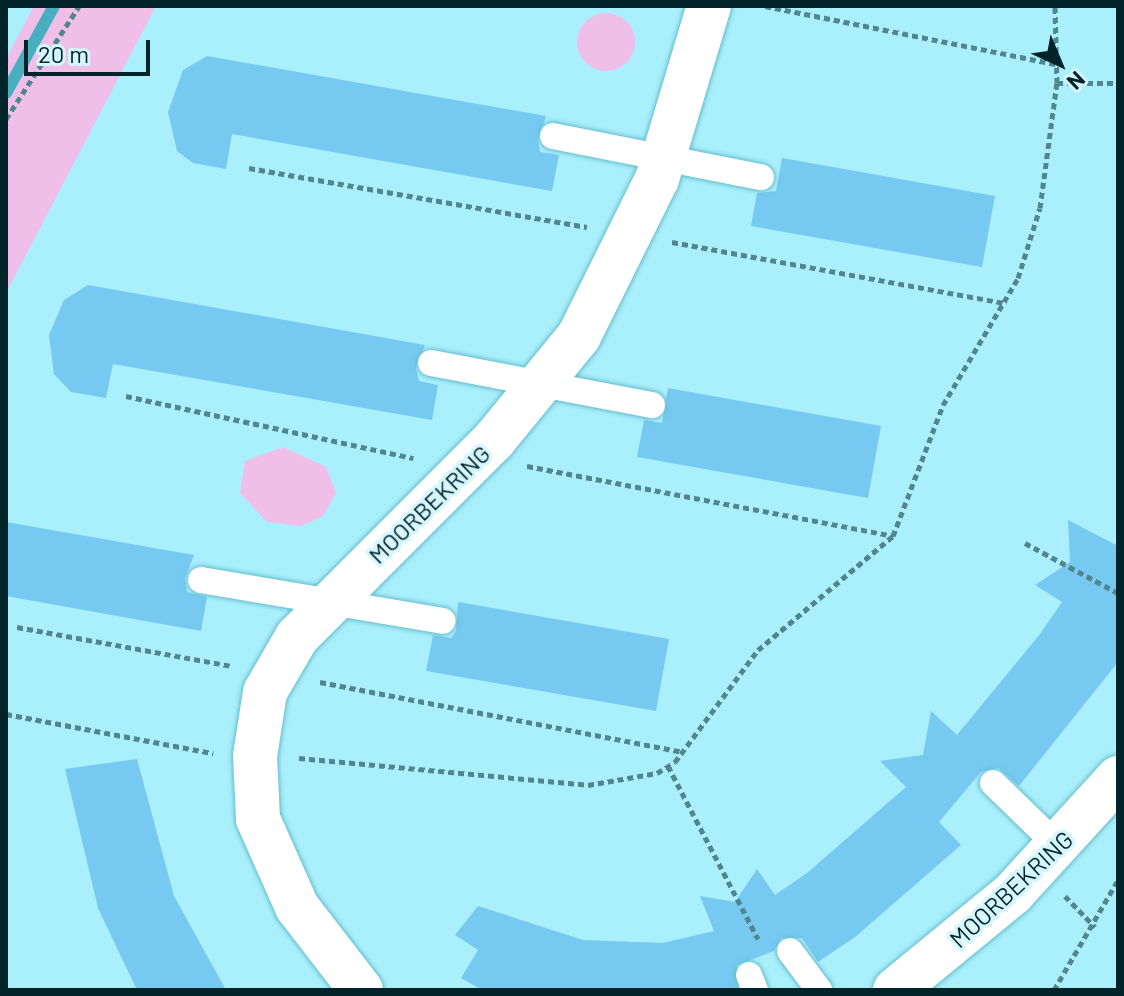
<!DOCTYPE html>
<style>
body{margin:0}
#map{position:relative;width:1124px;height:996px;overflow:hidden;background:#aaeffc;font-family:Barlow,sans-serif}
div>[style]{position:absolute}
.green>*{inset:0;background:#efbfea}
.round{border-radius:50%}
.stream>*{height:12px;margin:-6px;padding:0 6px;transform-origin:6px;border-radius:6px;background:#47afc0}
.building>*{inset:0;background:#76c9f0}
.path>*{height:5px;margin-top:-2.5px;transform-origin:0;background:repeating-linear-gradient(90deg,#52868f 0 6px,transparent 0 10px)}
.roads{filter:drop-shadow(0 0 2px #64becd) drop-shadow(0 0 2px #64becd)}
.lane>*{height:26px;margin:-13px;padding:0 13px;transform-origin:13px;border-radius:13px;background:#fff}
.street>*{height:44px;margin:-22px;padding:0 22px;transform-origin:22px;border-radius:22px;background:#fff}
span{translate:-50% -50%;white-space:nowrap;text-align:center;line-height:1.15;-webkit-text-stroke:7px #d5f6fc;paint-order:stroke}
.street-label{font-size:24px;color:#00242a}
.frame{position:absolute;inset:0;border:8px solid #00242a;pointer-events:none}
.north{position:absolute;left:1020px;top:24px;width:80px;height:80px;-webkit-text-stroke:6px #d5f6fc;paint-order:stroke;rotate:136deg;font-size:22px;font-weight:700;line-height:32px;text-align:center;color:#00242a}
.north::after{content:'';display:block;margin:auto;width:28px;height:36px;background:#00242a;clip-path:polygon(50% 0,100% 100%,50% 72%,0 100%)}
.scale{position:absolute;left:24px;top:40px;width:126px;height:36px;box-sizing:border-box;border:4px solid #00242a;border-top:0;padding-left:10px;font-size:24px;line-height:28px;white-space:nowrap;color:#00242a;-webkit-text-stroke:6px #d5f6fc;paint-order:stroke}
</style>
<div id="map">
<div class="green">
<i style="clip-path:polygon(34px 6px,156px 6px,6px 293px,6px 59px)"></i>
<i class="round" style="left:577px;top:13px;width:58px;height:58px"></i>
<i style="clip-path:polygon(283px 447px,326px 467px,336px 493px,323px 516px,301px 526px,267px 522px,240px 493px,245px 461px)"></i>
</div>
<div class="stream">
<i style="left:6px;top:93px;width:99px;rotate:-61.1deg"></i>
</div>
<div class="building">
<i style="clip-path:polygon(207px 56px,546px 116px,538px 140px,540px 152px,559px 155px,552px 191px,232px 134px,226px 169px,193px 163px,177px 151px,168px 112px,183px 70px)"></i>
<i style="clip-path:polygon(782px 158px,995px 196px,982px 267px,751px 226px,757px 193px,776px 191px)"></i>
<i style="clip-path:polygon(88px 285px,425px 345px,416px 368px,419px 381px,438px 385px,432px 420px,113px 364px,106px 398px,71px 392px,54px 374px,49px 335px,64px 300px)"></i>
<i style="clip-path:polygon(668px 388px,881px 426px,868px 498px,637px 457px,644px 420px,662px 423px)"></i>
<i style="clip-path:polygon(1068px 520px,1118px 546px,1118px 662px,1019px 786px,998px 768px,981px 772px,939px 822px,961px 845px,855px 937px,818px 962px,802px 938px,781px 938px,774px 951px,737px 965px,738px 990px,482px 990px,461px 978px,478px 950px,455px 935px,478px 906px,583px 940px,663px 943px,714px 931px,700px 896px,735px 902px,757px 869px,775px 895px,807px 873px,906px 787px,880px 761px,923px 755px,931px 711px,957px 735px,1040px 634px,1062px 602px,1035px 585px,1070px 562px)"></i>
<i style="clip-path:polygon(6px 522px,194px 555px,185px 578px,187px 592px,207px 597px,201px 631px,6px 596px)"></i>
<i style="clip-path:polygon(458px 602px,669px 639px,656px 711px,426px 671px,433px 635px,451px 638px,456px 631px)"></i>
<i style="clip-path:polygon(137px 759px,174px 896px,226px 990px,137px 990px,98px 908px,65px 769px)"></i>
</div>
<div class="path">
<i style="left:765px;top:6px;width:297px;rotate:11.3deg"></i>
<i style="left:1057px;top:83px;width:61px"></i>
<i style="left:6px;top:119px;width:135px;rotate:-57.1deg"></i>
<i style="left:249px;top:168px;width:343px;rotate:9.9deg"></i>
<i style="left:672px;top:242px;width:340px;rotate:10.4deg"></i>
<i style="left:126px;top:396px;width:294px;rotate:12.2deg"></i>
<i style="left:527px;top:466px;width:373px;rotate:10.8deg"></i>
<i style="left:1025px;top:543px;width:106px;rotate:28.3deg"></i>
<i style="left:17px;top:627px;width:219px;rotate:10.3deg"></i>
<i style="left:320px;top:682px;width:370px;rotate:10.9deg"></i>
<i style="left:6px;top:714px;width:211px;rotate:10.7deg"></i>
<i style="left:299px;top:758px;width:290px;rotate:5.3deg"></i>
<i style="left:588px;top:785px;width:70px;rotate:-9.9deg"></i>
<i style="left:657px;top:773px;width:21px;rotate:-31deg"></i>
<i style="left:675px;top:762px;width:139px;rotate:-53.5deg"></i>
<i style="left:758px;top:650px;width:177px;rotate:-40.2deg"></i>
<i style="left:893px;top:536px;width:140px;rotate:-69.1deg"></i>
<i style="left:943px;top:405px;width:147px;rotate:-59.4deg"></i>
<i style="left:1018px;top:278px;width:73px;rotate:-72.6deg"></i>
<i style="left:1040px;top:208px;width:126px;rotate:-82.3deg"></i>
<i style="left:1057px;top:83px;width:77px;rotate:-91.5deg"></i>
<i style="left:668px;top:766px;width:195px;rotate:62.5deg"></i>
<i style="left:1065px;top:896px;width:43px;rotate:45.9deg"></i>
<i style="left:1054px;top:990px;width:127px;rotate:-59.8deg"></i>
</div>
<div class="roads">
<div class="lane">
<i style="left:553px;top:136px;width:212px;rotate:11.2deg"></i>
<i style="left:431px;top:363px;width:225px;rotate:10.8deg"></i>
<i style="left:201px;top:580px;width:245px;rotate:9.6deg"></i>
<i style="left:993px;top:783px;width:92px;rotate:44.1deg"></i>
<i style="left:790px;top:951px;width:49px;rotate:53.4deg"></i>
<i style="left:749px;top:975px;width:16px;rotate:68deg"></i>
</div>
<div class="street">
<i style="left:361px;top:990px;width:105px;rotate:-127.6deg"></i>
<i style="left:297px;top:907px;width:96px;rotate:-113.9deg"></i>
<i style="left:258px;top:819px;width:63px;rotate:-92.7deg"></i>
<i style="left:255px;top:756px;width:65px;rotate:-81.1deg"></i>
<i style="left:265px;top:692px;width:64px;rotate:-59.8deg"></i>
<i style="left:297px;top:637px;width:279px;rotate:-45deg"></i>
<i style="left:494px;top:440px;width:134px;rotate:-50.7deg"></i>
<i style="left:579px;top:336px;width:175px;rotate:-63.6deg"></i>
<i style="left:657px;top:179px;width:181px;rotate:-73.3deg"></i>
<i style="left:895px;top:990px;width:153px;rotate:-39.4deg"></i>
<i style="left:1013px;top:893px;width:156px;rotate:-47.6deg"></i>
</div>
</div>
<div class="street-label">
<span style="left:429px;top:504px;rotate:-44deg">MOORBEKRING</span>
<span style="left:1011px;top:889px;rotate:-43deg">MOORBEKRING</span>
</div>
<div class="frame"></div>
<div class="north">N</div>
<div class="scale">20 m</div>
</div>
